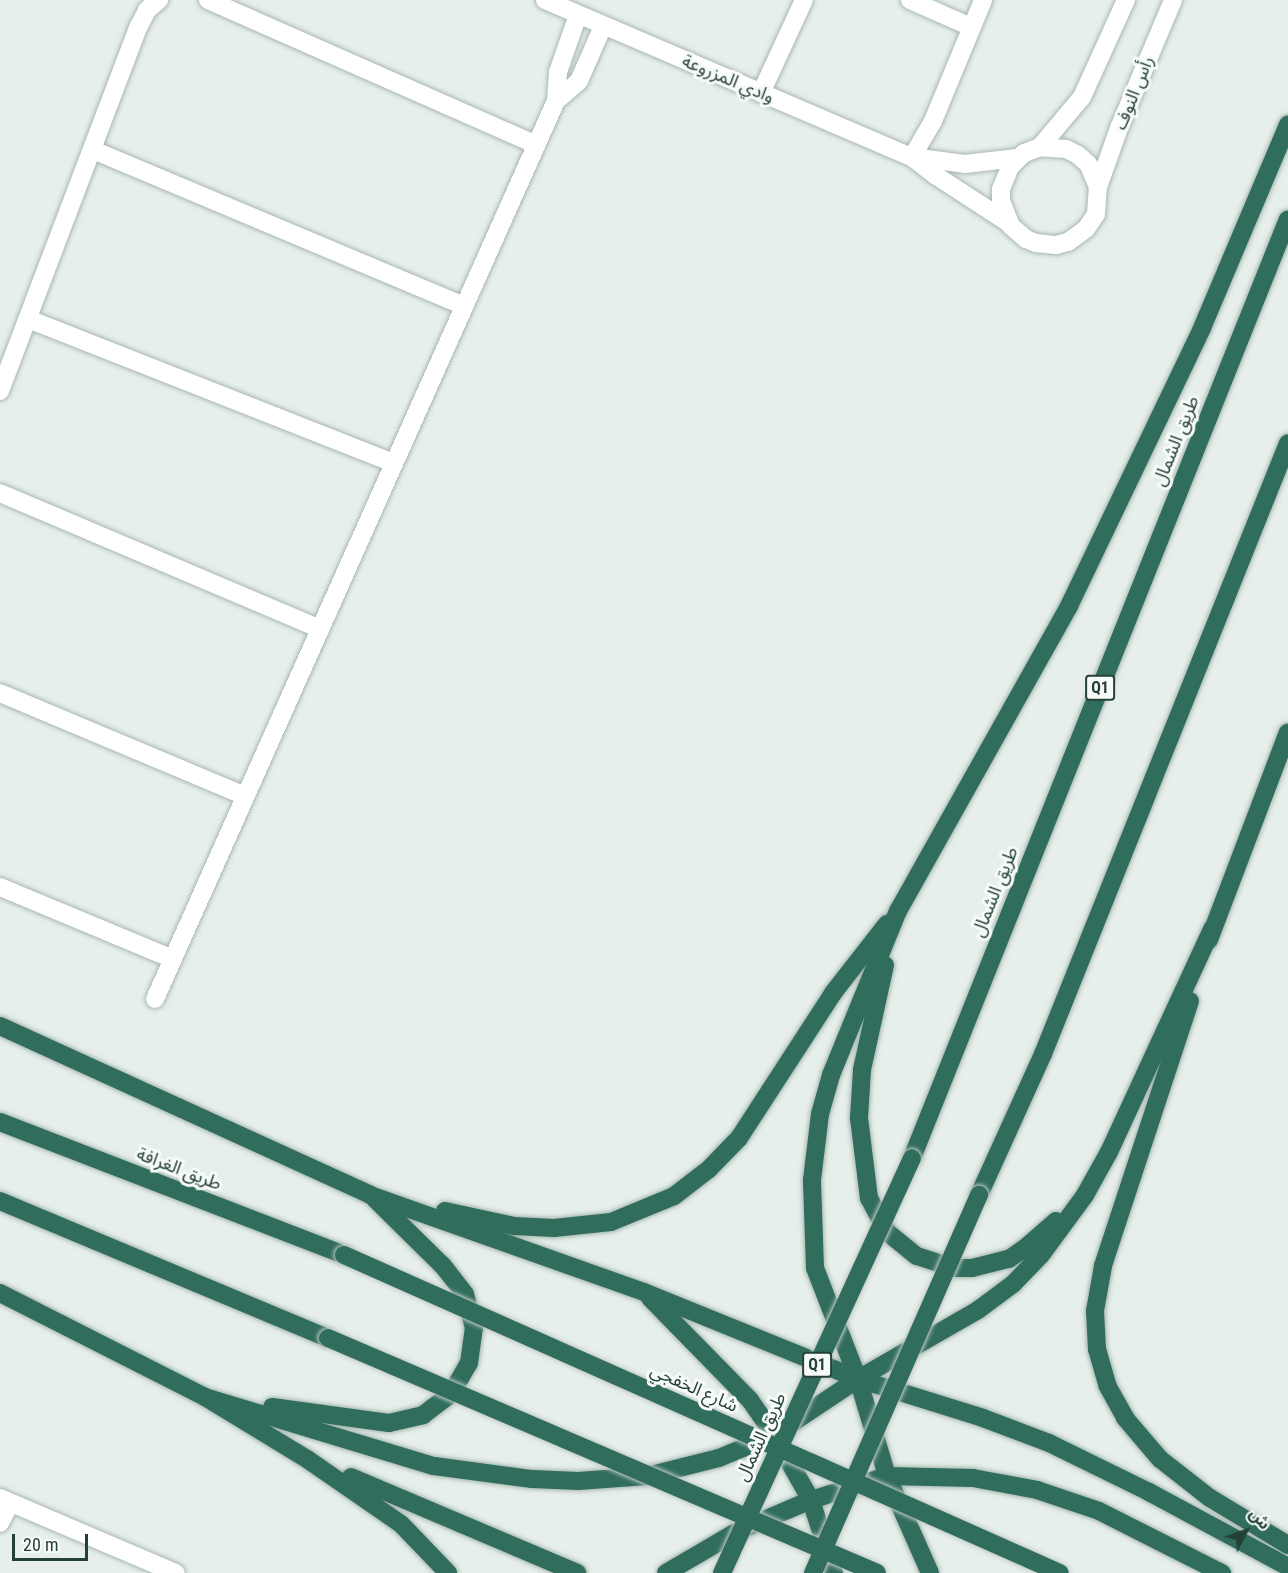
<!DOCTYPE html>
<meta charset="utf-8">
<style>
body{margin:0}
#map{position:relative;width:1288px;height:1573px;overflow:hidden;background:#e6efea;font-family:"Roboto Condensed","Noto Sans Arabic",sans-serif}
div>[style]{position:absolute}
.roads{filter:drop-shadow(0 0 2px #a8b7b1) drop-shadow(0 0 2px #a8b7b1)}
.street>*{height:18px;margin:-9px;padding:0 9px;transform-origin:9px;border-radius:9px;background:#fff}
.secondary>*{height:18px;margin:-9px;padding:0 9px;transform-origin:9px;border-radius:9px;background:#fff}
.highway>*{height:18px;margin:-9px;padding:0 9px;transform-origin:9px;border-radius:9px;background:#306d5d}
.bridges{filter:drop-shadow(0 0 2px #c2cac7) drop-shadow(0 0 2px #c2cac7)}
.highway-bridge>*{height:18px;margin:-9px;padding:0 9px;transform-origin:9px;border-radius:9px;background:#306d5d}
span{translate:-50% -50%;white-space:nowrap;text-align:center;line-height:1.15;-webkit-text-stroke:6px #f7fbf8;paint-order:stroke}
.shield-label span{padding:2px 4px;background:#f7fbf8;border:2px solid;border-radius:4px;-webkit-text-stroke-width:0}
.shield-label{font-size:16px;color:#244137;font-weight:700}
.street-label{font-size:18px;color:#244137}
.north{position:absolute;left:1216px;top:1501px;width:60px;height:60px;-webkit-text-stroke:4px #f7fbf8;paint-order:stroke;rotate:49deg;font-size:16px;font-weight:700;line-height:24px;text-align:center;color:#244137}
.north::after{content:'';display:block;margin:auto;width:21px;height:27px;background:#244137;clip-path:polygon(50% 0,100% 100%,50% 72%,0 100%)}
.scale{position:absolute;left:12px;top:1534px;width:76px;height:27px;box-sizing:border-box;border:3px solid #244137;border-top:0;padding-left:8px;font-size:18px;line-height:21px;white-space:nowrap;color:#244137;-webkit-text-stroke:4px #f7fbf8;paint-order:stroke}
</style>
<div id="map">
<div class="roads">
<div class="street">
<i style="left:208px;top:0;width:359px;rotate:23.8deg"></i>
<i style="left:910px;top:0;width:67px;rotate:23.9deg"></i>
<i style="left:761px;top:93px;width:102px;rotate:-65.2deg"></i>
<i style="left:556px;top:101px;width:30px;rotate:-41deg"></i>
<i style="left:579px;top:81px;width:60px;rotate:-66.4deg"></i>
<i style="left:93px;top:150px;width:402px;rotate:22.8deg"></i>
<i style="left:912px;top:157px;width:42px;rotate:-59.7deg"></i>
<i style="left:933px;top:121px;width:131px;rotate:-67.5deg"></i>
<i style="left:28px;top:319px;width:393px;rotate:21.5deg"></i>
<i style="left:0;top:391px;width:391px;rotate:-69.2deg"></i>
<i style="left:139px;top:26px;width:18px;rotate:-63deg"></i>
<i style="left:147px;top:10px;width:16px;rotate:-40deg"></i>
<i style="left:0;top:493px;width:348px;rotate:23deg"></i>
<i style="left:0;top:693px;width:266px;rotate:22.8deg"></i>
<i style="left:0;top:887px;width:187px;rotate:22.6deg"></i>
<i style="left:155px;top:999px;width:983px;rotate:-65.94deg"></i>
<i style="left:556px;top:101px;width:29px;rotate:-86deg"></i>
<i style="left:558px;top:72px;width:60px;rotate:-70.7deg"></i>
<i style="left:0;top:1498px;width:191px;rotate:23.1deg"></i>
<i style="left:0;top:1523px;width:22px;rotate:-63deg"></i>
</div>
<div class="secondary">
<i style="left:545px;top:0;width:399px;rotate:23.2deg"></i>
<i style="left:912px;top:157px;width:53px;rotate:7.5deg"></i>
<i style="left:965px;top:164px;width:52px;rotate:-6.6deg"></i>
<i style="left:1040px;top:147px;width:65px;rotate:-50deg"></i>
<i style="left:1082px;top:97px;width:107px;rotate:-65.6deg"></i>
<i style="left:913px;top:158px;width:28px;rotate:38deg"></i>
<i style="left:935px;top:175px;width:88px;rotate:33deg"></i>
<i style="left:1098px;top:187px;width:25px;rotate:-113deg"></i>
<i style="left:1088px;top:164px;width:13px;rotate:-138deg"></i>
<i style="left:1078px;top:155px;width:13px;rotate:-153deg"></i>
<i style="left:1066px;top:149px;width:26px;rotate:-176deg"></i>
<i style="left:1040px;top:147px;width:17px;rotate:159deg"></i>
<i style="left:1024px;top:153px;width:20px;rotate:135deg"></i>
<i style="left:1010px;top:167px;width:24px;rotate:112deg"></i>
<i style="left:1001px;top:189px;width:12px;rotate:90deg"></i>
<i style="left:1001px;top:201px;width:27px;rotate:68deg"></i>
<i style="left:1011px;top:226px;width:20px;rotate:41deg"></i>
<i style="left:1026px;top:239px;width:11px;rotate:22deg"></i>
<i style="left:1036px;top:243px;width:20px;rotate:6deg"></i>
<i style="left:1056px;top:245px;width:12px;rotate:-14deg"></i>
<i style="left:1068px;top:242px;width:22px;rotate:-36deg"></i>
<i style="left:1086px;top:229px;width:18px;rotate:-56deg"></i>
<i style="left:1096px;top:214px;width:27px;rotate:-86deg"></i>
<i style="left:1098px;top:187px;width:63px;rotate:-70.4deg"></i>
<i style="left:1119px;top:128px;width:139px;rotate:-67.1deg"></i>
</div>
<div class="highway">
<i style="left:1209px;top:940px;width:222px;rotate:-69.2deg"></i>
<i style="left:885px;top:965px;width:107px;rotate:102.4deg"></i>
<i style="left:862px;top:1070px;width:48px;rotate:93.6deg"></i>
<i style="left:859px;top:1118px;width:81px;rotate:82.9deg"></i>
<i style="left:869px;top:1198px;width:38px;rotate:62deg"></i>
<i style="left:887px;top:1232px;width:38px;rotate:39deg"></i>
<i style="left:917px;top:1256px;width:38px;rotate:18deg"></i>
<i style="left:953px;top:1268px;width:19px"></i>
<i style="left:972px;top:1268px;width:38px;rotate:-14deg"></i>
<i style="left:1009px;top:1259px;width:19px;rotate:-35deg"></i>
<i style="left:1025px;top:1248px;width:41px;rotate:-41.1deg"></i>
<i style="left:1190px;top:1001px;width:279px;rotate:108.2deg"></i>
<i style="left:1103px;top:1266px;width:46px;rotate:100.1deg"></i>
<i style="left:1095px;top:1311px;width:38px;rotate:87deg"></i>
<i style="left:1097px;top:1349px;width:37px;rotate:74deg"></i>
<i style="left:1107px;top:1385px;width:38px;rotate:61deg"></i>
<i style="left:1125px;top:1418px;width:54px;rotate:49.5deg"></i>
<i style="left:1160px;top:1459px;width:63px;rotate:38deg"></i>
<i style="left:1210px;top:1498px;width:91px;rotate:31.1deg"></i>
<i style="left:0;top:1026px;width:407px;rotate:24.5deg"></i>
<i style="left:370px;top:1195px;width:291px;rotate:19.5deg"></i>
<i style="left:644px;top:1292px;width:231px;rotate:22.1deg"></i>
<i style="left:858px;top:1379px;width:131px;rotate:17.3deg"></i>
<i style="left:983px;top:1418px;width:71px;rotate:20.7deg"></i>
<i style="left:1049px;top:1443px;width:111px;rotate:26.1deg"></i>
<i style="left:1149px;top:1492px;width:158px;rotate:28.3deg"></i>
<i style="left:0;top:1122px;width:369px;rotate:21.1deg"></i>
<i style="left:912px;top:1158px;width:1011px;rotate:-68.18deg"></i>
<i style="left:979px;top:1195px;width:155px;rotate:-65.6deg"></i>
<i style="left:1043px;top:1054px;width:658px;rotate:-68.15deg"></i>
<i style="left:0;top:1201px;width:355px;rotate:22.7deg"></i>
<i style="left:445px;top:1211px;width:71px;rotate:12.3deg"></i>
<i style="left:514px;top:1226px;width:40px;rotate:2.9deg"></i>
<i style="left:554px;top:1228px;width:57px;rotate:-6deg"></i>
<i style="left:611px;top:1222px;width:68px;rotate:-22.4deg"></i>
<i style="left:674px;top:1196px;width:44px;rotate:-37.6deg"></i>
<i style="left:709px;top:1169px;width:43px;rotate:-45.9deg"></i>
<i style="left:739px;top:1138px;width:173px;rotate:-57deg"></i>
<i style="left:833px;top:993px;width:88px;rotate:-52deg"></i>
<i style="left:0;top:1293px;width:230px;rotate:26.9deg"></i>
<i style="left:205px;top:1397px;width:119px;rotate:31.3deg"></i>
<i style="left:307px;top:1459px;width:114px;rotate:34.7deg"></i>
<i style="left:401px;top:1524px;width:68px;rotate:46.2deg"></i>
<i style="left:650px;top:1298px;width:143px;rotate:45.6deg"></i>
<i style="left:750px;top:1400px;width:42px;rotate:55.6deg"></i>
<i style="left:774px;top:1435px;width:75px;rotate:60.4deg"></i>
<i style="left:811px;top:1500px;width:77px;rotate:72.5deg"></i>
<i style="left:205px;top:1397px;width:239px;rotate:16.8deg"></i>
<i style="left:434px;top:1466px;width:99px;rotate:7.6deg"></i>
<i style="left:532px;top:1479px;width:46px;rotate:2.5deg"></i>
<i style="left:578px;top:1481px;width:69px;rotate:-4.1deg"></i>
<i style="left:647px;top:1476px;width:74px;rotate:-14deg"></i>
<i style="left:719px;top:1458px;width:60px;rotate:-22.7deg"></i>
<i style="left:774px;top:1435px;width:101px;rotate:-33.7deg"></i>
<i style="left:858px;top:1379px;width:138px;rotate:-29.9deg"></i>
<i style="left:978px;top:1310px;width:44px;rotate:-36.6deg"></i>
<i style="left:1013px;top:1284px;width:40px;rotate:-46deg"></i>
<i style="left:1041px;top:1255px;width:74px;rotate:-53.7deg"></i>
<i style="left:1085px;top:1195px;width:49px;rotate:-60.8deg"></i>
<i style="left:1109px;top:1152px;width:246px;rotate:-65.2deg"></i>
<i style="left:272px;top:1407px;width:118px;rotate:7.8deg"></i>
<i style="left:389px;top:1423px;width:35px;rotate:-13deg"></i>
<i style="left:423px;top:1415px;width:35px;rotate:-37deg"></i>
<i style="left:451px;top:1394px;width:36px;rotate:-60deg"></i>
<i style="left:469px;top:1363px;width:35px;rotate:-82deg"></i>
<i style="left:474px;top:1328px;width:35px;rotate:-105deg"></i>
<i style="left:465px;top:1294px;width:36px;rotate:-128deg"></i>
<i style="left:443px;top:1266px;width:95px;rotate:-135.4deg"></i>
<i style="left:351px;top:1477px;width:246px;rotate:23deg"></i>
<i style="left:666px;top:1573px;width:83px;rotate:-30.3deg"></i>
<i style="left:738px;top:1531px;width:79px;rotate:-23deg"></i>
<i style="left:811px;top:1500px;width:80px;rotate:-17.5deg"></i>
<i style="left:887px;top:1476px;width:86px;rotate:1.3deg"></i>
<i style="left:973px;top:1478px;width:65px;rotate:10.6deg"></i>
<i style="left:1037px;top:1490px;width:65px;rotate:18.7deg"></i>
<i style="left:1099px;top:1511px;width:138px;rotate:26.8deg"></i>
<i style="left:930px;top:1573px;width:106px;rotate:-113.9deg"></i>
<i style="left:887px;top:1476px;width:101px;rotate:-106.6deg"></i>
<i style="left:858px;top:1379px;width:119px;rotate:-111.2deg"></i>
<i style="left:815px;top:1268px;width:88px;rotate:-92deg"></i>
<i style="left:812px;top:1180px;width:66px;rotate:-83.1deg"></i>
<i style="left:820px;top:1114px;width:41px;rotate:-74.2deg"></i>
<i style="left:831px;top:1075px;width:177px;rotate:-67.8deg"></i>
<i style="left:898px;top:911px;width:350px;rotate:-60.7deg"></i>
<i style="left:1069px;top:606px;width:308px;rotate:-64.4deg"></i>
<i style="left:1202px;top:328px;width:221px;rotate:-67.1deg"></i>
</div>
</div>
<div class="bridges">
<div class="highway-bridge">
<i style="left:344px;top:1255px;width:783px;rotate:23.95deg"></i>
<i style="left:328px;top:1338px;width:597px;rotate:23.17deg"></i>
<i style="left:722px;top:1573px;width:456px;rotate:-65.4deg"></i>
<i style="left:813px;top:1573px;width:413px;rotate:-66.3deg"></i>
</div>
</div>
<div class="shield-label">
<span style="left:1100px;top:688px">Q1</span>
<span style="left:817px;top:1365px">Q1</span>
</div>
<div class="street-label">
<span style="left:728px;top:79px;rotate:23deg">وادي المزروعة</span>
<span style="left:1134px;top:93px;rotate:-68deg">رأس النوف</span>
<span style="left:1176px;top:441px;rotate:-68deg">طريق الشمال</span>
<span style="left:995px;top:892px;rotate:-68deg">طريق الشمال</span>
<span style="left:179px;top:1169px;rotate:21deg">طريق الغرافة</span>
<span style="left:694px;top:1388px;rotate:24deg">شارع الخفجي</span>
<span style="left:761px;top:1437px;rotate:-65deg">طريق الشمال</span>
</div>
<div class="north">ش</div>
<div class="scale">20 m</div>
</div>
